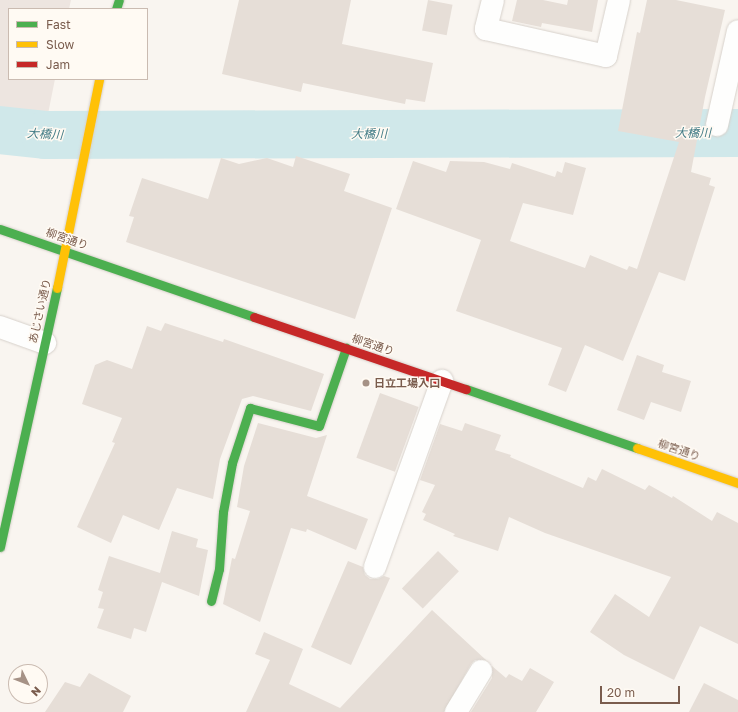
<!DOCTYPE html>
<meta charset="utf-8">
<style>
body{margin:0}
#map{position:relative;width:738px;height:712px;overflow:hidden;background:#f9f5f0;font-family:"Golos Text","Noto Sans JP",sans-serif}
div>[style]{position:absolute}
.industrial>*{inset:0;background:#ede5e0}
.river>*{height:48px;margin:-24px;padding:0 24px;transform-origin:24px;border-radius:24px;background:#d0e8ea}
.building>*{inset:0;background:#e6ded7;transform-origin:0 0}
.roads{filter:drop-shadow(0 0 1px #d7d1cb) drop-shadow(0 0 1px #d7d1cb)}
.street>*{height:22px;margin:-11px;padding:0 11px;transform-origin:11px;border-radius:11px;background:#fefefd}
.fast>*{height:9px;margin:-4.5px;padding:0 4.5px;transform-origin:4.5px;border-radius:4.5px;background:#4caf50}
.slow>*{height:9px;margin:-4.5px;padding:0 4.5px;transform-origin:4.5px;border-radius:4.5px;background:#ffc107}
.jam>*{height:9px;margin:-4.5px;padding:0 4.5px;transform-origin:4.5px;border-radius:4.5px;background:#c62828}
.dots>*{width:11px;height:11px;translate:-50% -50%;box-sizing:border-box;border:2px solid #fffaf3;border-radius:50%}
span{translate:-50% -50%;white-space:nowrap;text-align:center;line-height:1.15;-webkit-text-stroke:3px #fffaf3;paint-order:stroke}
.street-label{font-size:11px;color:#7a5c4d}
.poi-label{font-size:11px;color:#7a5c4d;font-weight:700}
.left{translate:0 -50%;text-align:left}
.water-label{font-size:12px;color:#437c86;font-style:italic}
.legend{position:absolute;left:8px;top:8px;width:140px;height:72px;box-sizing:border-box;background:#fffaf3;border:1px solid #cabbb1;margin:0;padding:5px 7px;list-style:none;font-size:12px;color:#7a5c4d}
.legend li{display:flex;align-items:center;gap:8px;height:20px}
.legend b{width:20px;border:1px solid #cabbb1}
.north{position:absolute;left:8px;top:664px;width:40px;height:40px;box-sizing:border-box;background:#fffaf3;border:1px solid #cabbb1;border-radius:50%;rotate:133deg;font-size:11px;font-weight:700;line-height:16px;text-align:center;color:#7a5c4d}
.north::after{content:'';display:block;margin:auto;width:14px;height:18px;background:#a69286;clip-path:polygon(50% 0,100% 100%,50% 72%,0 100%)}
.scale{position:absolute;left:600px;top:686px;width:80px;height:18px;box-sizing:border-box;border:2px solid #7a5c4d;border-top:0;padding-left:5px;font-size:12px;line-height:14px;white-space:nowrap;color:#7a5c4d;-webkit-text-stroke:3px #fffaf3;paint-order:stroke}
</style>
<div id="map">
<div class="industrial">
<i style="clip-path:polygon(0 0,71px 0,69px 9px,9px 9px,9px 79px,55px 79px,45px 129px,0 128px)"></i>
</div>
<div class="river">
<i style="left:0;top:130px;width:45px;rotate:6.3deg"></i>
<i style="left:45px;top:135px;width:693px;rotate:-0.17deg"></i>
</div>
<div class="building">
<i style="clip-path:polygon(239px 0,351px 0,342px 44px,433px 63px,425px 102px,406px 99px,405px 104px,303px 83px,301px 92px,222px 74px)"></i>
<i style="left:428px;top:0;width:25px;height:31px;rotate:11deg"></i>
<i style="clip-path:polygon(517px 0,543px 0,567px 5px,568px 0,598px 0,592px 32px,542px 23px,541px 27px,512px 21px)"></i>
<i style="clip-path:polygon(647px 0,676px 0,725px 10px,705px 97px,691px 172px,711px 178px,709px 185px,715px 187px,685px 281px,659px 272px,623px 361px,585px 345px,566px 392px,548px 385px,562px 348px,456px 311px,481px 240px,396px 209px,413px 161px,446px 172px,450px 161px,484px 162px,510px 169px,512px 163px,555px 177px,557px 171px,562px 173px,565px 162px,586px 168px,573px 215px,523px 203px,510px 241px,585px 268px,590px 255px,627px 270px,629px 266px,637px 269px,679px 142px,618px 131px,637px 32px,640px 33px)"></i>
<i style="clip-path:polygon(296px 156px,350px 174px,344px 191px,392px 208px,355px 319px,126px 242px,134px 217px,129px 216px,142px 178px,208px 199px,221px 158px,239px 164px,267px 158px,293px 167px)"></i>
<i style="clip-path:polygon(165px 323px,223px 342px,224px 339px,324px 374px,311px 411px,253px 396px,242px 399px,220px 459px,213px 499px,177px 488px,159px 530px,123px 515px,111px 543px,77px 527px,115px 443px,112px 442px,122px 418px,82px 404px,95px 365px,107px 360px,132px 369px,147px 326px,161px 331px)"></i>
<i style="clip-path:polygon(637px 355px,664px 365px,662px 372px,691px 381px,681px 412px,651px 402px,644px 420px,617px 410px)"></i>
<i style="left:380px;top:393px;width:41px;height:69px;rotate:20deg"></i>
<i style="clip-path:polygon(258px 423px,316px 438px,327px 435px,307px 496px,368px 519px,356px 550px,307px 529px,306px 532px,291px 528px,260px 622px,223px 604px,232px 558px,235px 559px,250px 511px,237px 507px,244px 466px)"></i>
<i style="clip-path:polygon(465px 423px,501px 435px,495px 450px,511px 455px,510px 457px,583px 488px,588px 477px,596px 481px,602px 469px,645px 490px,649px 485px,672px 498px,673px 496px,712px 521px,717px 512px,738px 523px,738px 644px,700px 626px,674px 680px,624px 655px,590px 632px,615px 594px,649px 617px,671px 577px,545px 533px,509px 517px,498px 551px,453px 536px,455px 534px,423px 520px,426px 514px,422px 512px,435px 485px,420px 480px,440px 424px,462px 431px)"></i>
<i style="clip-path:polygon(172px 531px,198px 539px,196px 547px,208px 550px,199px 596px,162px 582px,146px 632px,134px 628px,131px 639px,97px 628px,104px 609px,98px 608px,103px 592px,98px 590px,109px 556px,160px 573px)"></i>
<i style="left:438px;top:551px;width:29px;height:52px;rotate:44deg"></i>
<i style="clip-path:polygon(348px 561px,363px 567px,365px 575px,370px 579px,378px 579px,384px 576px,390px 578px,351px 665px,311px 647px)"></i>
<i style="clip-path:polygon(432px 610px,486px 660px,475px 660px,471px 664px,444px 712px,246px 712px,270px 660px,255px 654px,264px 632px,303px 649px,289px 684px,340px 708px)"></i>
<i style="clip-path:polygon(492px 666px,506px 678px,509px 674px,522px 681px,530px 668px,554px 682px,536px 712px,471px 712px,492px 678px)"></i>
<i style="clip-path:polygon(89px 673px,131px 696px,123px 712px,45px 712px,65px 682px,80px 687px)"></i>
<i style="clip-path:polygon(704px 683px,738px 700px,738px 712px,689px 712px)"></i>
</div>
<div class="roads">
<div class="street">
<i style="left:493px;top:0;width:30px;rotate:104deg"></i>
<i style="left:486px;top:29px;width:123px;rotate:12.7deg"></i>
<i style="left:606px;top:56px;width:57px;rotate:-76.9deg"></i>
<i style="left:717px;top:125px;width:96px;rotate:-77.4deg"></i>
<i style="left:0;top:327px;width:48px;rotate:19.6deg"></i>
<i style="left:375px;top:567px;width:198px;rotate:-70.2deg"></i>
<i style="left:456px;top:712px;width:48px;rotate:-58.6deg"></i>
</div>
<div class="fast">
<i style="left:116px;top:9px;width:9px;rotate:-72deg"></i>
<i style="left:0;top:229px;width:269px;rotate:19.1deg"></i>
<i style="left:466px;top:389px;width:181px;rotate:19deg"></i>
<i style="left:0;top:547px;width:265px;rotate:-77.6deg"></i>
<i style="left:211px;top:601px;width:33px;rotate:-76deg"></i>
<i style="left:219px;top:569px;width:57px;rotate:-86deg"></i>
<i style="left:223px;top:512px;width:50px;rotate:-79.6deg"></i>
<i style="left:232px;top:463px;width:58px;rotate:-71.9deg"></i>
<i style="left:250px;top:408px;width:71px;rotate:14.6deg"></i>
<i style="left:319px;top:426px;width:83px;rotate:-70.9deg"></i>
</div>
<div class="slow">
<i style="left:57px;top:288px;width:213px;rotate:-78.6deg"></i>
<i style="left:637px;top:448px;width:107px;rotate:19.1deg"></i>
</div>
<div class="jam">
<i style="left:254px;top:317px;width:224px;rotate:18.8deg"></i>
</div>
</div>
<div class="dots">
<i style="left:366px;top:383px;background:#a69286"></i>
</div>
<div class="street-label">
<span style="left:67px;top:239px;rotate:19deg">柳宮通り</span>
<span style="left:40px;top:311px;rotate:-77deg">あじさい通り</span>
<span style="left:373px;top:345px;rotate:19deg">柳宮通り</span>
<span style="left:679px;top:450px;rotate:19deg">柳宮通り</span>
</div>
<div class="poi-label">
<span class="left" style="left:374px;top:383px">日立工場入口</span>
</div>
<div class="water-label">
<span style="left:693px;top:133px">大橋川</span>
<span style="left:45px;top:134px;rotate:3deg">大橋川</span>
<span style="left:369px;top:134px">大橋川</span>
</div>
<ul class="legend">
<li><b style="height:5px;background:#4caf50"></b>Fast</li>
<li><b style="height:5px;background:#ffc107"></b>Slow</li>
<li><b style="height:5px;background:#c62828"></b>Jam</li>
</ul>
<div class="north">N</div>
<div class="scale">20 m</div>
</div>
